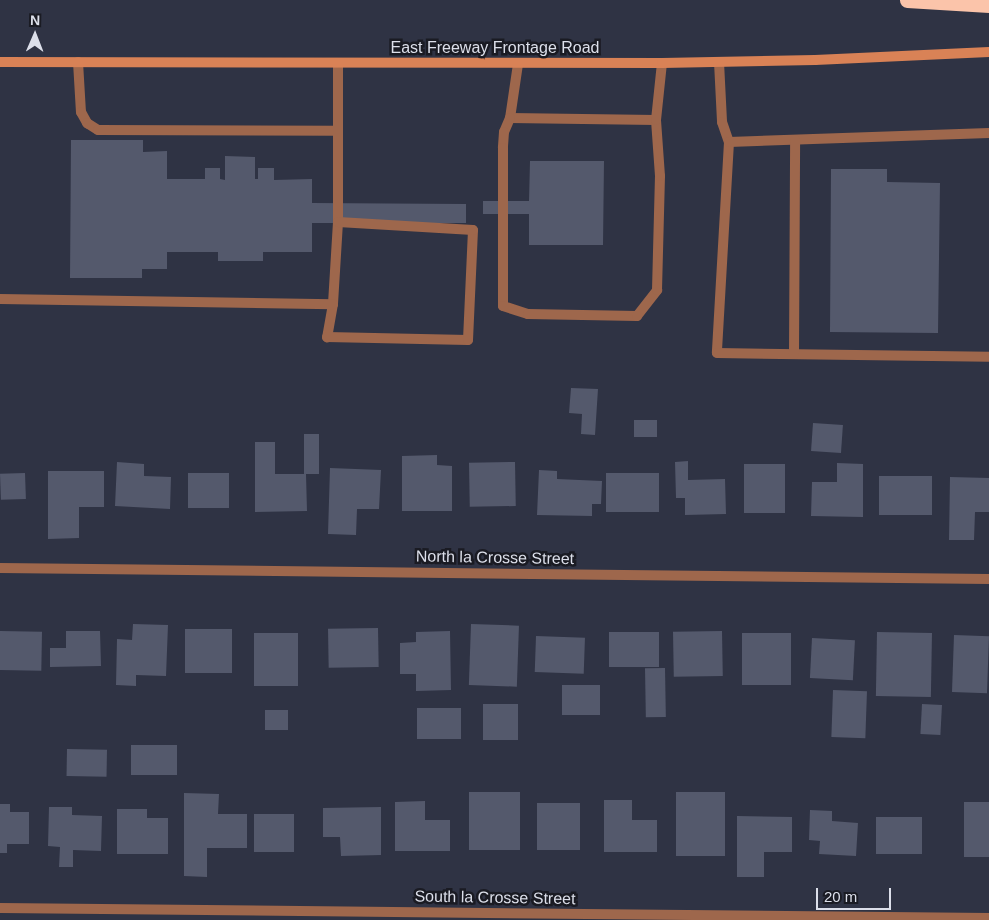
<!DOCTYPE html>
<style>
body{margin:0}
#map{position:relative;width:989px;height:920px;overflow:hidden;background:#2f3344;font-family:Helvetica,sans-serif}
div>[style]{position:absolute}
.building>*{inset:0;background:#54596c;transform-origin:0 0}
.service>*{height:10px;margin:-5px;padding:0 5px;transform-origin:5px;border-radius:5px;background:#9e674c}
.minor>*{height:10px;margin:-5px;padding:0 5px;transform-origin:5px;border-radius:5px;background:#9e674c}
.secondary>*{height:10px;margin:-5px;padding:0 5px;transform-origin:5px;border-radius:5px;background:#d98256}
.motorway>*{height:15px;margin:-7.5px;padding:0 7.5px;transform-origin:7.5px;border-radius:7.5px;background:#fbc4aa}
span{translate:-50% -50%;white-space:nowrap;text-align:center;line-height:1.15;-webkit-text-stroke:5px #1a1b23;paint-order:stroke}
.street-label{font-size:16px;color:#dcdfea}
.north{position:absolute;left:10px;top:10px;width:50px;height:50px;-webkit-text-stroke:4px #1a1b23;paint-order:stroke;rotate:1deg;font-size:14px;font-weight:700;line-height:20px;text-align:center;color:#dcdfea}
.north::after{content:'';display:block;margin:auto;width:18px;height:22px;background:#dcdfea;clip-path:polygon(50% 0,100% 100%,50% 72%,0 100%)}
.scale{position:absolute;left:816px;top:888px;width:75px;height:22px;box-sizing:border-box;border:2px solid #dcdfea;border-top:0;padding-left:6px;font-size:15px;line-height:18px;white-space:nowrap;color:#dcdfea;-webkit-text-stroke:4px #1a1b23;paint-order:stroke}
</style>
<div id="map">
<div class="building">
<i style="clip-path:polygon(71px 140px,143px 140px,143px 152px,167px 151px,167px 179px,205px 179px,205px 168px,220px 168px,220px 179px,225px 180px,225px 156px,255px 157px,255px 179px,258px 179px,258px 168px,274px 168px,274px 180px,312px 179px,312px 203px,466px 204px,466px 223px,312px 223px,312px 252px,263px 252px,263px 261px,218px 261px,218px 252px,167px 252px,167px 269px,142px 269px,142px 278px,70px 278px)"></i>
<i style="clip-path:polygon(530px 161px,604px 161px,603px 245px,529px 245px,529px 214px,483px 214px,483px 201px,529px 201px)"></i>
<i style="clip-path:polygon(831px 169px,887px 169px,887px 182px,940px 183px,938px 333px,830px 332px)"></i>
<i style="clip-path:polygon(571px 388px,598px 389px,595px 435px,581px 434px,582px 414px,569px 413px)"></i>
<i style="left:634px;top:420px;width:23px;height:17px"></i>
<i style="left:813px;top:423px;width:30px;height:28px;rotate:4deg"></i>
<i style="clip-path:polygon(304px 434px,319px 434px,319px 474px,306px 474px,307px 511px,255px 512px,255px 442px,275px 442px,275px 474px,304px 474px)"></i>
<i style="clip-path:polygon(437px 455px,437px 465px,452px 466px,452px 511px,402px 511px,402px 456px)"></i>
<i style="clip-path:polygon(688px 461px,688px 480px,725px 479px,726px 514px,685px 515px,685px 498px,676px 498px,675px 462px)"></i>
<i style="clip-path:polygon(117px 462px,144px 464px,144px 476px,171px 477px,170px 509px,115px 506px)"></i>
<i style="left:515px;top:462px;width:44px;height:46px;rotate:89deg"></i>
<i style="clip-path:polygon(837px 463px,863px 464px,863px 517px,811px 516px,812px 482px,837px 482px)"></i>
<i style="left:744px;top:464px;width:41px;height:49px"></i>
<i style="clip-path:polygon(330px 468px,381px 470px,379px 509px,357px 509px,356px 535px,328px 534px)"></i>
<i style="clip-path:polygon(539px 470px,557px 471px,557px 479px,602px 481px,601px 504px,592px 504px,592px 516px,537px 515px)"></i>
<i style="clip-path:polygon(48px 471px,104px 471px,104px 507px,79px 507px,79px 538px,48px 539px)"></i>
<i style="left:25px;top:473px;width:26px;height:25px;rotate:88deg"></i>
<i style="left:188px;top:473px;width:41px;height:35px"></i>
<i style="left:606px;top:473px;width:53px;height:39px"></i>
<i style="left:879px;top:476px;width:53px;height:39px"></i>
<i style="clip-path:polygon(950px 477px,989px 478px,989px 512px,975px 512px,974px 540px,949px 540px)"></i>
<i style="clip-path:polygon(133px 624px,168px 625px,166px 676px,136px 675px,136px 686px,116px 685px,117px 639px,132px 640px)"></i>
<i style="left:471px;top:624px;width:48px;height:61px;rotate:2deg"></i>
<i style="left:378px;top:628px;width:39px;height:50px;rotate:89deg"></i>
<i style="left:185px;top:629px;width:47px;height:44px"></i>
<i style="left:0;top:631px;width:42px;height:39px;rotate:1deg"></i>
<i style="clip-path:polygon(66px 631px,100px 631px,101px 666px,50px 667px,50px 648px,66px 648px)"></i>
<i style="clip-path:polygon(450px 631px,451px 690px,416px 691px,416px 674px,400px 674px,400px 643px,416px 642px,416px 632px)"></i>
<i style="left:722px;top:631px;width:45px;height:49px;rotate:89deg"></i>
<i style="left:659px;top:632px;width:35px;height:50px;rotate:90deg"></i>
<i style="left:877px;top:632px;width:55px;height:64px;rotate:1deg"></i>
<i style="left:254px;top:633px;width:44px;height:53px"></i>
<i style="left:742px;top:633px;width:49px;height:52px"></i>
<i style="left:954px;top:635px;width:35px;height:57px;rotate:2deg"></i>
<i style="left:536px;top:636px;width:49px;height:36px;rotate:2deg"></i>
<i style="left:812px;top:638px;width:43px;height:40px;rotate:3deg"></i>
<i style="left:665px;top:668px;width:49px;height:20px;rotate:89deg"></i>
<i style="left:562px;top:685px;width:38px;height:30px"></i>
<i style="left:833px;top:690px;width:34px;height:47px;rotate:2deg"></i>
<i style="left:483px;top:704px;width:35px;height:36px"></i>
<i style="left:922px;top:704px;width:20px;height:30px;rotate:3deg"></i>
<i style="left:417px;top:708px;width:44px;height:31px"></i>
<i style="left:288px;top:710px;width:20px;height:23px;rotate:90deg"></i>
<i style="left:131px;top:745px;width:46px;height:30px"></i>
<i style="left:67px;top:749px;width:40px;height:27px;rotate:1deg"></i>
<i style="left:469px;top:792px;width:51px;height:58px"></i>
<i style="left:676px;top:792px;width:49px;height:64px"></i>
<i style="clip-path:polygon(184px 793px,219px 794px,218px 814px,247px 814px,247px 848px,207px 848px,207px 877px,184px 876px)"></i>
<i style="clip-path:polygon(604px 800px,632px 800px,632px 820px,657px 820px,657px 852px,604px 852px)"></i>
<i style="clip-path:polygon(425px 801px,425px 820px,450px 820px,450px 851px,395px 851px,395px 802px)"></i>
<i style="left:964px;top:802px;width:25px;height:55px"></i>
<i style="left:580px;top:803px;width:47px;height:43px;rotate:90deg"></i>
<i style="clip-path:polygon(0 804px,10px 804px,10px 812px,29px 812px,29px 844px,7px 844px,7px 853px,0 853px)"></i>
<i style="clip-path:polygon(49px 807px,72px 807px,72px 815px,102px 816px,101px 851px,73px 850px,73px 867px,59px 867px,60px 847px,48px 846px)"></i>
<i style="clip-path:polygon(381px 807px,381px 855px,341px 856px,340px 837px,323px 837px,323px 808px)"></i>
<i style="clip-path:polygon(117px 809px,147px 809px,147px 818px,168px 818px,168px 854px,117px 854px)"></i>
<i style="clip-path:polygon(810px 810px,832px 811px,832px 821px,858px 823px,856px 856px,819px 854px,820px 841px,809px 840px)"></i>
<i style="left:254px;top:814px;width:40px;height:38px"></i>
<i style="clip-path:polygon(737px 816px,792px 817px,792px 852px,764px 852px,764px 877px,737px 877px)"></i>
<i style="left:876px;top:817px;width:46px;height:37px"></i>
</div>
<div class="service">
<i style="left:78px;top:62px;width:50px;rotate:86.6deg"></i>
<i style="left:81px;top:112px;width:13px;rotate:61deg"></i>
<i style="left:87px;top:123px;width:13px;rotate:32deg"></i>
<i style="left:98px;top:130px;width:240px;rotate:0.2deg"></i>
<i style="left:719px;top:62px;width:60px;rotate:87.1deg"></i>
<i style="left:722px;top:122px;width:21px;rotate:71deg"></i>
<i style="left:729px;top:142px;width:211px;rotate:93.3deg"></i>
<i style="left:717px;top:353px;width:272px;rotate:0.8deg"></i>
<i style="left:338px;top:63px;width:159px;rotate:90deg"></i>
<i style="left:338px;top:222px;width:82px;rotate:93.5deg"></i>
<i style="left:333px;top:304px;width:34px;rotate:100deg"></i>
<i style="left:327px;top:337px;width:141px;rotate:1.2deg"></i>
<i style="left:468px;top:340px;width:110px;rotate:-87.4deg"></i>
<i style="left:473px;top:230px;width:135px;rotate:-176.6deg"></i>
<i style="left:518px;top:64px;width:55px;rotate:98.4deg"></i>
<i style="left:510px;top:118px;width:146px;rotate:0.8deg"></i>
<i style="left:510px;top:118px;width:15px;rotate:113deg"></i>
<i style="left:504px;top:132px;width:16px;rotate:94deg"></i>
<i style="left:503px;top:148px;width:158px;rotate:90deg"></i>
<i style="left:503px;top:306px;width:26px;rotate:18deg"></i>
<i style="left:528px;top:314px;width:109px;rotate:1.1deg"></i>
<i style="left:637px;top:316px;width:33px;rotate:-52deg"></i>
<i style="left:657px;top:290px;width:114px;rotate:-88.5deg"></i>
<i style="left:660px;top:176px;width:56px;rotate:-94.1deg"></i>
<i style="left:656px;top:120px;width:57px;rotate:-84deg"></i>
<i style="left:729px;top:142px;width:260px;rotate:-2deg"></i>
<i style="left:0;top:299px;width:333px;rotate:0.9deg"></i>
<i style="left:794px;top:354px;width:214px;rotate:-89.7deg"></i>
</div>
<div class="minor">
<i style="left:0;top:568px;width:989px;rotate:0.64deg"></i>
<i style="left:0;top:908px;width:989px;rotate:0.58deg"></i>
</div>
<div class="secondary">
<i style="left:0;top:62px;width:662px;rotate:0.09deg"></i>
<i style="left:662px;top:63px;width:153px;rotate:-1.1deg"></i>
<i style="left:815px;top:60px;width:174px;rotate:-2.6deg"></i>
</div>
<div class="motorway">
<i style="left:907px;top:0;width:82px;rotate:3.5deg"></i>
</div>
<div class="street-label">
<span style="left:495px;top:48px">East Freeway Frontage Road</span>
<span style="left:495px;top:558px;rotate:1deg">North la Crosse Street</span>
<span style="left:495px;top:898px;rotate:1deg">South la Crosse Street</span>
</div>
<div class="north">N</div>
<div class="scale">20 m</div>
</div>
